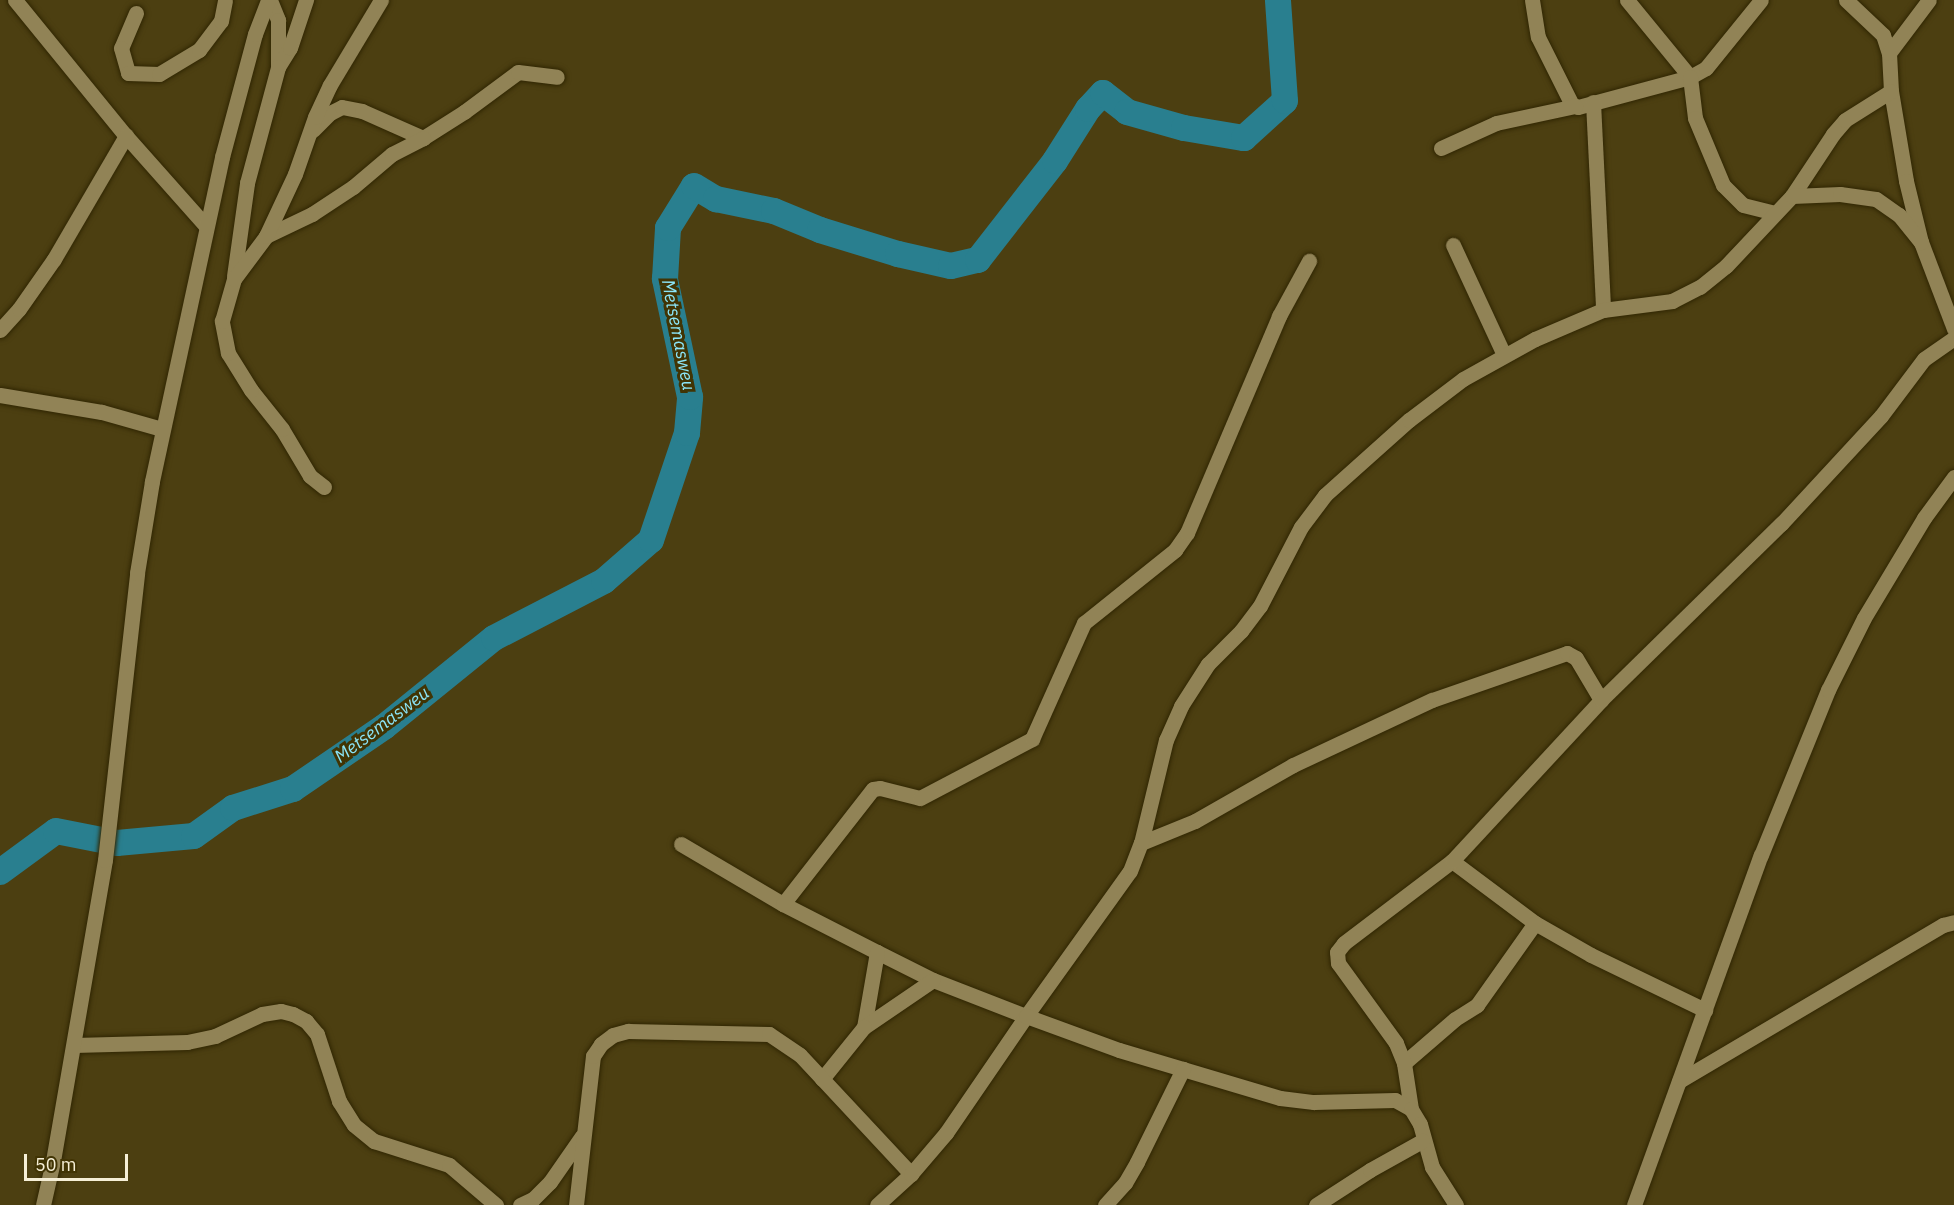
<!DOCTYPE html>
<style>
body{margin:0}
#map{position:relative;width:1954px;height:1205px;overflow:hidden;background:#4c3f11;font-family:"IBM Plex Sans",sans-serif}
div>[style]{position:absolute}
.river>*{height:26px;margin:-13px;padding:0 13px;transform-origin:13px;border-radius:13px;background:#297f8f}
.roads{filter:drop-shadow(0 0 2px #302603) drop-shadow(0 0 2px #302603)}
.minor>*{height:15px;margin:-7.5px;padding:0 7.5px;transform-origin:7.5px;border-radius:7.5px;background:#918356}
span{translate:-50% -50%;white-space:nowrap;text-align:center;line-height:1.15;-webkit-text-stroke:6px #413404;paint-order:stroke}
.water-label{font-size:18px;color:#8be5f8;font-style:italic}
.scale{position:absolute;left:24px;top:1154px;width:104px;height:27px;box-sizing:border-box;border:3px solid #f6efd7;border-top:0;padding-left:8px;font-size:18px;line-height:21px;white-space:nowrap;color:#f6efd7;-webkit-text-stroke:4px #413404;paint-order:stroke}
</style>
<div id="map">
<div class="river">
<i style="left:0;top:872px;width:69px;rotate:-36.2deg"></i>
<i style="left:56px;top:831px;width:62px;rotate:11.1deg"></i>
<i style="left:117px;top:843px;width:77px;rotate:-5.2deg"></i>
<i style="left:194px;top:836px;width:48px;rotate:-35.7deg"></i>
<i style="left:233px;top:808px;width:63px;rotate:-17.6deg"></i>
<i style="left:293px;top:789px;width:110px;rotate:-34.3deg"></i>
<i style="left:384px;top:727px;width:141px;rotate:-39deg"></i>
<i style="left:494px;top:638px;width:124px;rotate:-27.4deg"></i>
<i style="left:604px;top:581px;width:62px;rotate:-41.1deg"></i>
<i style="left:651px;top:540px;width:113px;rotate:-71.4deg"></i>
<i style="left:687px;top:433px;width:36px;rotate:-85deg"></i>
<i style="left:690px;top:397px;width:121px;rotate:-102deg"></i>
<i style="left:665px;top:279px;width:51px;rotate:-86.6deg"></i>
<i style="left:668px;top:228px;width:49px;rotate:-58.2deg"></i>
<i style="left:694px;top:186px;width:26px;rotate:31deg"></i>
<i style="left:716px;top:199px;width:59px;rotate:11.7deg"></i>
<i style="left:774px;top:211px;width:50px;rotate:22.4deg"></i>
<i style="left:820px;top:230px;width:82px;rotate:17.1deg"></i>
<i style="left:898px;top:254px;width:54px;rotate:12.8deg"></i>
<i style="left:951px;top:266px;width:28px;rotate:-13deg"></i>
<i style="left:978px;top:260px;width:125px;rotate:-52.1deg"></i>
<i style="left:1055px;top:161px;width:62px;rotate:-57.6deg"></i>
<i style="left:1088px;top:109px;width:22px;rotate:-47deg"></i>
<i style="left:1103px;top:93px;width:31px;rotate:38deg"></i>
<i style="left:1127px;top:112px;width:59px;rotate:15.7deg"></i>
<i style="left:1184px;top:128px;width:61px;rotate:9.5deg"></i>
<i style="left:1244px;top:138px;width:55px;rotate:-42.1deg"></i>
<i style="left:1285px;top:101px;width:101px;rotate:-94deg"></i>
</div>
<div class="roads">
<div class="minor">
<i style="left:15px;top:0;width:176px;rotate:50.8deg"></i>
<i style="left:126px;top:136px;width:120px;rotate:48.4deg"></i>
<i style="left:270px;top:0;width:22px;rotate:68deg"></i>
<i style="left:278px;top:20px;width:47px;rotate:90deg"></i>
<i style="left:278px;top:67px;width:22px;rotate:-58deg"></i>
<i style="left:290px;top:48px;width:51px;rotate:-71.6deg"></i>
<i style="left:1532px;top:0;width:37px;rotate:81deg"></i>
<i style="left:1538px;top:37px;width:76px;rotate:63.4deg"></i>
<i style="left:1572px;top:105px;width:6px;rotate:18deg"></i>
<i style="left:1578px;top:107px;width:116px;rotate:-15deg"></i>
<i style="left:1690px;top:77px;width:18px;rotate:-29deg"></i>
<i style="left:1706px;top:68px;width:87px;rotate:-51deg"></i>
<i style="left:1627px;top:0;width:99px;rotate:50.7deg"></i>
<i style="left:1690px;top:77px;width:41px;rotate:83deg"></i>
<i style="left:1695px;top:118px;width:73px;rotate:67.3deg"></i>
<i style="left:1723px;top:185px;width:28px;rotate:45deg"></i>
<i style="left:1743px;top:205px;width:32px;rotate:14deg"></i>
<i style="left:1846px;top:0;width:51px;rotate:43.4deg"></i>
<i style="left:1883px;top:35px;width:19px;rotate:72deg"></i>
<i style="left:1889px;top:53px;width:38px;rotate:87deg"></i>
<i style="left:1891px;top:91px;width:91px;rotate:80.5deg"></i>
<i style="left:1906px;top:181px;width:63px;rotate:76.2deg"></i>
<i style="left:1921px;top:242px;width:93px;rotate:69.2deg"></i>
<i style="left:136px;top:13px;width:38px;rotate:113deg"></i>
<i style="left:121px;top:48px;width:26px;rotate:74deg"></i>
<i style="left:128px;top:73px;width:31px;rotate:2deg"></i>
<i style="left:159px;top:74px;width:47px;rotate:-31deg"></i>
<i style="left:199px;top:50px;width:36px;rotate:-53deg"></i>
<i style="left:221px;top:21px;width:21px;rotate:-79deg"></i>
<i style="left:1889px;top:53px;width:66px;rotate:-53deg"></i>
<i style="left:1593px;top:102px;width:208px;rotate:87.2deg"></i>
<i style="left:313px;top:130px;width:24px;rotate:-45deg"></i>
<i style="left:330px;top:113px;width:13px;rotate:-27deg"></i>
<i style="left:342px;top:107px;width:20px;rotate:11deg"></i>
<i style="left:362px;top:111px;width:67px;rotate:23.9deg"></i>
<i style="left:423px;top:138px;width:49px;rotate:-32.4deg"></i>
<i style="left:464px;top:112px;width:67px;rotate:-36.5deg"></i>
<i style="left:518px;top:72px;width:39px;rotate:7deg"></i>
<i style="left:1441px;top:148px;width:60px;rotate:-24.4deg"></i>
<i style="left:1496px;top:123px;width:81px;rotate:-12.1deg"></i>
<i style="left:1792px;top:196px;width:74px;rotate:-56.5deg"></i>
<i style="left:1833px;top:134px;width:18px;rotate:-49deg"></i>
<i style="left:1845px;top:120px;width:54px;rotate:-32.2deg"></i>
<i style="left:266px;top:236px;width:51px;rotate:-25.6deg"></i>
<i style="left:312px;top:214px;width:49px;rotate:-33.4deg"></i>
<i style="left:353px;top:187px;width:51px;rotate:-40.2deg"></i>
<i style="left:392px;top:154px;width:35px;rotate:-27deg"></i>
<i style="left:1453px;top:245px;width:121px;rotate:65.1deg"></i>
<i style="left:234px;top:276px;width:94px;rotate:-82deg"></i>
<i style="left:247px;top:183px;width:120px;rotate:-75deg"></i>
<i style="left:0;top:330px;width:28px;rotate:-48deg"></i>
<i style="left:19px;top:309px;width:61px;rotate:-55deg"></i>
<i style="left:54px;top:259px;width:143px;rotate:-59.7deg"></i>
<i style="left:0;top:395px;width:103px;rotate:9.5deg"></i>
<i style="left:102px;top:412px;width:62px;rotate:15.8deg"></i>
<i style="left:324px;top:487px;width:18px;rotate:-142deg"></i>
<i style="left:310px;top:476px;width:55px;rotate:-120.8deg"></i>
<i style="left:282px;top:429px;width:50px;rotate:-128.5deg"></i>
<i style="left:251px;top:390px;width:44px;rotate:-121.9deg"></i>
<i style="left:228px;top:353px;width:33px;rotate:-101deg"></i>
<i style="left:222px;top:321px;width:44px;rotate:-74.1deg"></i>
<i style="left:234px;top:279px;width:54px;rotate:-53.3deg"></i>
<i style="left:266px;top:236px;width:68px;rotate:-64.9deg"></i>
<i style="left:295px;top:174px;width:60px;rotate:-70.7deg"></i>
<i style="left:315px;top:117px;width:35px;rotate:-65deg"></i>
<i style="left:330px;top:85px;width:99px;rotate:-59deg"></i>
<i style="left:1141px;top:843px;width:58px;rotate:-22.2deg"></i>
<i style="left:1195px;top:821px;width:113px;rotate:-29.7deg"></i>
<i style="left:1293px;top:765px;width:153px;rotate:-25.1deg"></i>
<i style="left:1432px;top:700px;width:143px;rotate:-19.2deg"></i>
<i style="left:1567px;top:653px;width:10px;rotate:29deg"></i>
<i style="left:1576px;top:658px;width:49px;rotate:59.2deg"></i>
<i style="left:681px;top:844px;width:118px;rotate:30.5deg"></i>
<i style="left:783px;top:904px;width:106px;rotate:27.1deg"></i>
<i style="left:877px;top:952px;width:63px;rotate:26.6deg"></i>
<i style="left:933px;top:980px;width:100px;rotate:21.2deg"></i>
<i style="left:1026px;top:1016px;width:178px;rotate:-54.4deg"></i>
<i style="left:1130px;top:871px;width:30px;rotate:-69deg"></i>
<i style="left:1141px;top:843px;width:106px;rotate:-76.4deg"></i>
<i style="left:1166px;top:740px;width:37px;rotate:-66deg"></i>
<i style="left:1181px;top:706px;width:50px;rotate:-57.3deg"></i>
<i style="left:1208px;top:664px;width:47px;rotate:-45deg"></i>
<i style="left:1241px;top:631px;width:31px;rotate:-53deg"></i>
<i style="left:1260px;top:606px;width:89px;rotate:-62.6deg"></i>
<i style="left:1301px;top:527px;width:40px;rotate:-53deg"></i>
<i style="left:1325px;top:495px;width:113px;rotate:-41.8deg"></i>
<i style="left:1409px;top:420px;width:68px;rotate:-37.2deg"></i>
<i style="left:1463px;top:379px;width:82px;rotate:-29.1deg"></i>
<i style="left:1535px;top:339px;width:74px;rotate:-23.1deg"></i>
<i style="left:1603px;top:310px;width:70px;rotate:-7.4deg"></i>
<i style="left:1672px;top:301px;width:31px;rotate:-27deg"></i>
<i style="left:1700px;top:287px;width:33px;rotate:-39deg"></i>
<i style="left:1726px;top:266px;width:96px;rotate:-46.7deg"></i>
<i style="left:1792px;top:196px;width:48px;rotate:-2.4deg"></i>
<i style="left:1840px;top:194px;width:36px;rotate:8deg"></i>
<i style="left:1876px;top:199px;width:28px;rotate:35deg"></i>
<i style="left:1899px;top:215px;width:35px;rotate:51deg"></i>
<i style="left:1452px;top:861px;width:104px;rotate:36.8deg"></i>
<i style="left:1535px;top:923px;width:64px;rotate:29.7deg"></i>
<i style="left:1591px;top:955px;width:127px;rotate:25.8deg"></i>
<i style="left:783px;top:904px;width:146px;rotate:-52deg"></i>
<i style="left:873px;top:789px;width:7px;rotate:-8deg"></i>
<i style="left:880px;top:788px;width:41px;rotate:14deg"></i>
<i style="left:920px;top:798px;width:127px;rotate:-27.8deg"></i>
<i style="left:1032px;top:739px;width:127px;rotate:-65.9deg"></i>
<i style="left:1084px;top:623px;width:117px;rotate:-38.7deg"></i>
<i style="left:1175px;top:550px;width:21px;rotate:-55deg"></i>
<i style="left:1187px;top:533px;width:236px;rotate:-67deg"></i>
<i style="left:1279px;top:316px;width:63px;rotate:-61.4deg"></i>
<i style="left:877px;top:952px;width:76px;rotate:99.8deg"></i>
<i style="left:864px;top:1027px;width:83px;rotate:-34.3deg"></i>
<i style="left:74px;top:1045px;width:113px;rotate:-1.5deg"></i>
<i style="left:187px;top:1042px;width:29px;rotate:-12deg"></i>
<i style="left:215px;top:1036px;width:52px;rotate:-25.1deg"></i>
<i style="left:262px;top:1014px;width:19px;rotate:-9deg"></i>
<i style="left:281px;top:1011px;width:12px;rotate:14deg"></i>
<i style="left:293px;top:1014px;width:15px;rotate:28deg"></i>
<i style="left:306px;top:1021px;width:17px;rotate:50deg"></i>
<i style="left:317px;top:1034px;width:71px;rotate:71.8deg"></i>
<i style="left:339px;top:1101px;width:28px;rotate:58deg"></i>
<i style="left:354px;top:1125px;width:26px;rotate:39deg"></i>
<i style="left:374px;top:1141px;width:79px;rotate:17.7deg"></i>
<i style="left:449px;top:1165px;width:62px;rotate:40.4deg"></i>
<i style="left:1404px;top:1063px;width:67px;rotate:-40.8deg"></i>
<i style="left:1455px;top:1019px;width:26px;rotate:-32deg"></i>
<i style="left:1477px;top:1005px;width:100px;rotate:-54.7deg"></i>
<i style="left:822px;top:1079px;width:67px;rotate:-51.1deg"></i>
<i style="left:1679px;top:1081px;width:307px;rotate:-30.6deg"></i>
<i style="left:1943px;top:925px;width:11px;rotate:-15deg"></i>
<i style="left:1411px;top:1109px;width:47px;rotate:-98.7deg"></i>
<i style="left:1404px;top:1063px;width:22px;rotate:-112deg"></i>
<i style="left:1396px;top:1043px;width:99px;rotate:-125.9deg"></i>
<i style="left:1338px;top:963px;width:11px;rotate:-95deg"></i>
<i style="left:1337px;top:952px;width:11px;rotate:-52deg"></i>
<i style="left:1344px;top:943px;width:136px;rotate:-37.2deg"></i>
<i style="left:1452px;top:861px;width:219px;rotate:-47.2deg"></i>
<i style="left:1601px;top:700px;width:252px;rotate:-44.4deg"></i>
<i style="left:1781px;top:524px;width:147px;rotate:-47.2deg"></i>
<i style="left:1881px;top:416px;width:71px;rotate:-53deg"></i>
<i style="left:1924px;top:359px;width:37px;rotate:-35deg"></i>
<i style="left:43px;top:1205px;width:45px;rotate:-77.2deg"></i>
<i style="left:53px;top:1161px;width:305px;rotate:-80.2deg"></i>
<i style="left:105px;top:860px;width:289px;rotate:-83.6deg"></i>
<i style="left:137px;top:573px;width:93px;rotate:-80.7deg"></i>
<i style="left:152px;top:481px;width:331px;rotate:-77.8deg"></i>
<i style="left:222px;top:157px;width:127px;rotate:-75deg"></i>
<i style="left:255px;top:34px;width:36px;rotate:-69deg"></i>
<i style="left:520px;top:1205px;width:14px;rotate:-25deg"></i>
<i style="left:533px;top:1199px;width:24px;rotate:-45deg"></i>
<i style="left:550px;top:1182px;width:56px;rotate:-55.2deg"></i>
<i style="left:576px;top:1205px;width:150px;rotate:-83.5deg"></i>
<i style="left:593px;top:1056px;width:14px;rotate:-56deg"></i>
<i style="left:601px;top:1044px;width:15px;rotate:-37deg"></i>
<i style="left:613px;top:1035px;width:16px;rotate:-15deg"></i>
<i style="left:628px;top:1031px;width:141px;rotate:1.2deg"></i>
<i style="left:769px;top:1034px;width:37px;rotate:34deg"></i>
<i style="left:800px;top:1055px;width:163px;rotate:47deg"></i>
<i style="left:877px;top:1205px;width:46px;rotate:-42.4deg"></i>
<i style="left:911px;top:1174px;width:54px;rotate:-49.5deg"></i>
<i style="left:946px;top:1133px;width:142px;rotate:-55.6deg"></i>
<i style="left:1026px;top:1016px;width:99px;rotate:20.1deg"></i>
<i style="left:1119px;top:1050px;width:168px;rotate:16.6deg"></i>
<i style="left:1280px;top:1098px;width:34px;rotate:7deg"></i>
<i style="left:1314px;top:1102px;width:81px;rotate:-1.4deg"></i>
<i style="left:1395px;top:1100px;width:18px;rotate:29deg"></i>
<i style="left:1411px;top:1109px;width:17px;rotate:59deg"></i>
<i style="left:1420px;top:1124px;width:45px;rotate:74.4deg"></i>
<i style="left:1432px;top:1167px;width:45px;rotate:57.7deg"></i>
<i style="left:1105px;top:1205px;width:30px;rotate:-48deg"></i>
<i style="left:1125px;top:1183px;width:24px;rotate:-60deg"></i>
<i style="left:1137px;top:1162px;width:104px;rotate:-63.7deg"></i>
<i style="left:1316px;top:1205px;width:64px;rotate:-32.9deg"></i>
<i style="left:1370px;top:1170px;width:60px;rotate:-29.1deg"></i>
<i style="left:1634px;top:1205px;width:372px;rotate:-70.1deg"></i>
<i style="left:1761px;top:855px;width:178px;rotate:-67.9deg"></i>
<i style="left:1828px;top:690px;width:80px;rotate:-63.4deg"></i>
<i style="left:1864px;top:618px;width:117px;rotate:-59deg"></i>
<i style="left:1924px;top:518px;width:51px;rotate:-53.8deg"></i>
</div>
</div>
<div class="water-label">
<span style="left:678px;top:335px;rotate:79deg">Metsemasweu</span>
<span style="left:382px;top:725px;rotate:-37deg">Metsemasweu</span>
</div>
<div class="scale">50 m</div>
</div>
